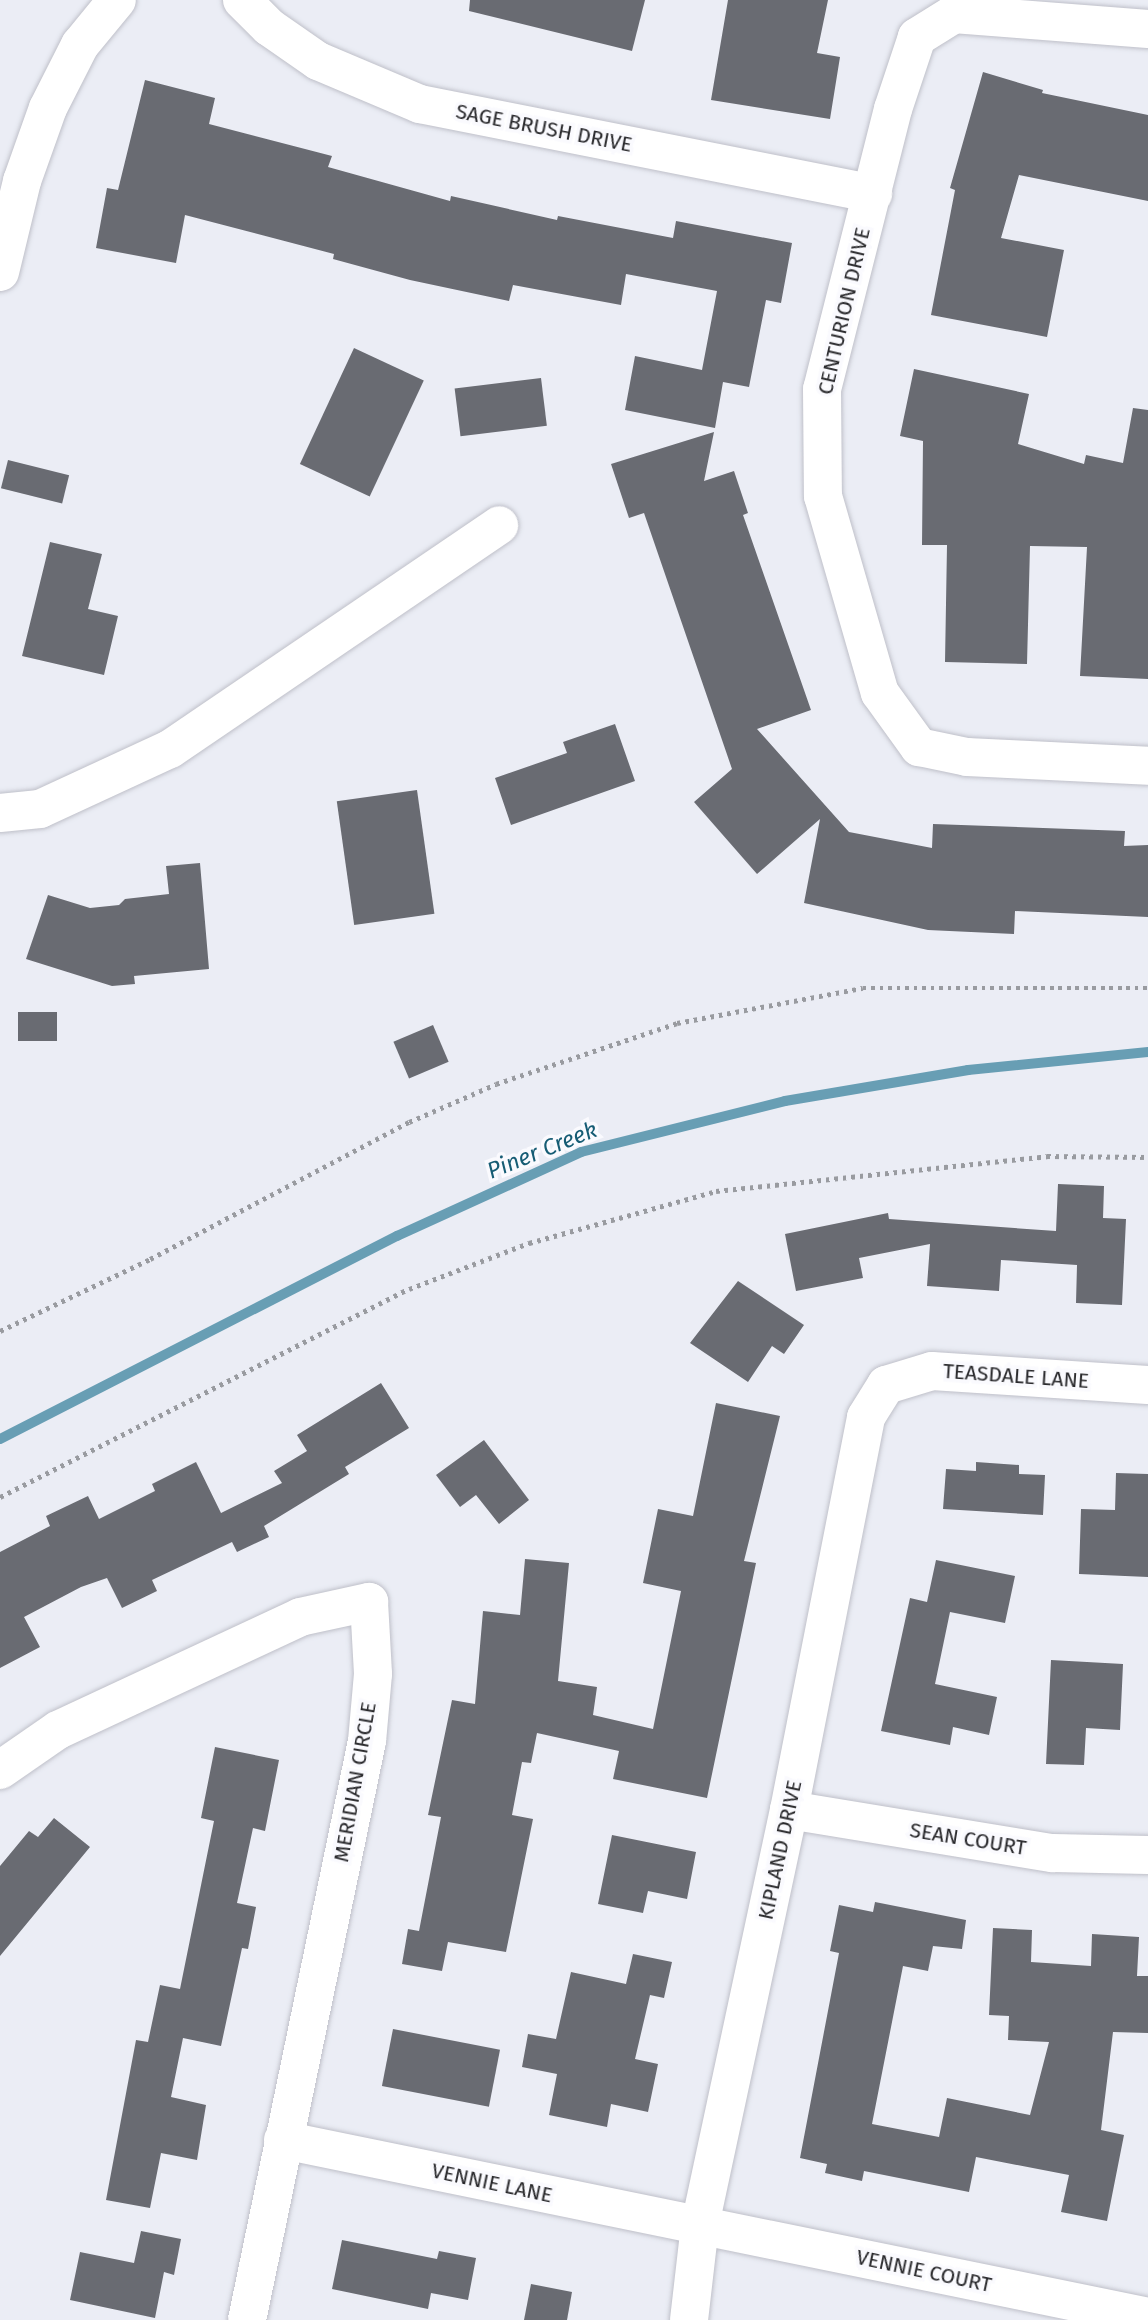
<!DOCTYPE html>
<style>
body{margin:0}
#map{position:relative;width:1148px;height:2320px;overflow:hidden;background:#ebedf5;font-family:"Fira Sans",sans-serif}
div>[style]{position:absolute}
.stream>*{height:10px;margin:-5px;padding:0 5px;transform-origin:5px;border-radius:5px;background:#689eb4}
.building>*{inset:0;background:#696b72;transform-origin:0 0}
.path>*{height:4.5px;margin-top:-2.25px;transform-origin:0;background:repeating-linear-gradient(90deg,#999ba0 0 3.5px,transparent 0 8.5px)}
.roads{filter:drop-shadow(0 0 2px #bfc0c9) drop-shadow(0 0 2px #bfc0c9)}
.minor>*{height:38px;margin:-19px;padding:0 19px;transform-origin:19px;border-radius:19px;background:#fff}
span{translate:-50% -50%;white-space:nowrap;text-align:center;line-height:1.15;-webkit-text-stroke:7px #fafafe;paint-order:stroke}
.street-label{font-size:21px;color:#28282b}
.water-label{font-size:23px;color:#165c74;font-style:italic}
</style>
<div id="map">
<div class="stream">
<i style="left:0;top:1439px;width:446px;rotate:-27.1deg"></i>
<i style="left:397px;top:1236px;width:202px;rotate:-24.5deg"></i>
<i style="left:581px;top:1152px;width:210px;rotate:-14deg"></i>
<i style="left:785px;top:1101px;width:186px;rotate:-9.6deg"></i>
<i style="left:968px;top:1070px;width:181px;rotate:-5.7deg"></i>
</div>
<div class="building">
<i style="clip-path:polygon(470px 0,645px 0,632px 51px,469px 11px)"></i>
<i style="clip-path:polygon(728px 0,828px 0,817px 53px,840px 57px,830px 119px,711px 100px)"></i>
<i style="clip-path:polygon(983px 72px,1043px 90px,1042px 93px,1148px 115px,1148px 201px,1019px 175px,1001px 238px,1064px 250px,1047px 337px,931px 315px,955px 190px,950px 188px)"></i>
<i style="clip-path:polygon(145px 80px,215px 98px,209px 124px,332px 156px,328px 167px,450px 201px,451px 196px,557px 220px,558px 216px,673px 238px,676px 221px,792px 243px,781px 303px,766px 300px,749px 387px,723px 382px,715px 428px,625px 410px,635px 356px,702px 370px,717px 291px,626px 274px,621px 305px,513px 285px,509px 301px,410px 280px,333px 259px,334px 254px,185px 215px,176px 263px,96px 248px,107px 188px,118px 190px)"></i>
<i style="left:354px;top:348px;width:77px;height:128px;rotate:25deg"></i>
<i style="clip-path:polygon(914px 369px,1029px 394px,1018px 444px,1084px 464px,1086px 455px,1123px 463px,1133px 408px,1148px 410px,1148px 679px,1080px 676px,1087px 547px,1030px 546px,1027px 664px,945px 662px,947px 545px,922px 545px,923px 441px,900px 436px)"></i>
<i style="left:541px;top:378px;width:48px;height:87px;rotate:83deg"></i>
<i style="clip-path:polygon(714px 432px,704px 481px,734px 471px,748px 513px,743px 515px,811px 710px,757px 729px,849px 832px,932px 848px,933px 824px,1125px 831px,1124px 846px,1148px 845px,1148px 917px,1015px 911px,1014px 934px,928px 930px,804px 903px,820px 819px,757px 874px,694px 802px,732px 769px,644px 513px,629px 518px,611px 464px)"></i>
<i style="left:8px;top:460px;width:63px;height:29px;rotate:14deg"></i>
<i style="clip-path:polygon(50px 542px,102px 554px,88px 609px,118px 616px,104px 675px,22px 656px)"></i>
<i style="clip-path:polygon(615px 724px,635px 781px,511px 825px,495px 778px,567px 753px,563px 742px)"></i>
<i style="left:417px;top:790px;width:125px;height:81px;rotate:82deg"></i>
<i style="clip-path:polygon(200px 863px,209px 969px,134px 976px,135px 984px,112px 986px,26px 959px,48px 895px,90px 908px,119px 905px,125px 899px,169px 894px,166px 866px)"></i>
<i style="left:18px;top:1012px;width:39px;height:29px"></i>
<i style="left:433px;top:1025px;width:40px;height:43px;rotate:67deg"></i>
<i style="clip-path:polygon(1058px 1184px,1104px 1186px,1103px 1218px,1126px 1219px,1122px 1305px,1076px 1303px,1077px 1265px,1001px 1260px,999px 1291px,927px 1286px,930px 1244px,859px 1258px,863px 1278px,796px 1291px,785px 1234px,888px 1213px,889px 1219px,1056px 1231px)"></i>
<i style="clip-path:polygon(738px 1281px,804px 1325px,784px 1354px,772px 1346px,748px 1382px,690px 1343px)"></i>
<i style="clip-path:polygon(381px 1383px,409px 1428px,345px 1467px,349px 1474px,264px 1526px,269px 1537px,237px 1552px,232px 1542px,152px 1580px,157px 1591px,122px 1608px,107px 1578px,81px 1587px,24px 1617px,40px 1647px,0 1668px,0 1552px,50px 1526px,46px 1516px,88px 1496px,99px 1519px,155px 1491px,152px 1484px,196px 1462px,221px 1513px,282px 1483px,274px 1471px,307px 1451px,297px 1435px)"></i>
<i style="clip-path:polygon(716px 1403px,780px 1416px,744px 1561px,756px 1563px,707px 1798px,613px 1779px,619px 1751px,537px 1733px,531px 1763px,522px 1762px,512px 1815px,533px 1819px,506px 1952px,448px 1942px,442px 1971px,402px 1964px,408px 1929px,419px 1931px,441px 1817px,428px 1815px,452px 1700px,475px 1704px,483px 1611px,520px 1615px,525px 1559px,569px 1563px,558px 1681px,597px 1687px,593px 1715px,653px 1729px,681px 1591px,643px 1583px,658px 1509px,693px 1516px)"></i>
<i style="clip-path:polygon(484px 1440px,529px 1500px,499px 1524px,476px 1495px,460px 1507px,436px 1475px)"></i>
<i style="clip-path:polygon(976px 1462px,1019px 1465px,1019px 1474px,1045px 1475px,1043px 1515px,943px 1509px,946px 1469px,976px 1471px)"></i>
<i style="clip-path:polygon(1116px 1473px,1148px 1474px,1148px 1577px,1079px 1574px,1081px 1509px,1115px 1510px)"></i>
<i style="clip-path:polygon(936px 1560px,1015px 1576px,1005px 1623px,950px 1612px,935px 1684px,997px 1697px,989px 1735px,953px 1727px,950px 1745px,881px 1731px,910px 1598px,927px 1602px)"></i>
<i style="clip-path:polygon(1051px 1660px,1123px 1664px,1120px 1730px,1086px 1728px,1084px 1765px,1046px 1764px)"></i>
<i style="clip-path:polygon(215px 1747px,279px 1760px,265px 1831px,253px 1828px,237px 1903px,256px 1907px,248px 1949px,242px 1948px,221px 2046px,183px 2038px,171px 2097px,206px 2105px,197px 2160px,161px 2153px,150px 2208px,106px 2200px,136px 2040px,148px 2042px,160px 1985px,180px 1989px,214px 1821px,201px 1818px)"></i>
<i style="clip-path:polygon(54px 1818px,90px 1847px,0 1956px,0 1866px,29px 1831px,38px 1837px)"></i>
<i style="clip-path:polygon(612px 1835px,696px 1852px,687px 1899px,648px 1891px,643px 1913px,598px 1904px)"></i>
<i style="clip-path:polygon(875px 1902px,966px 1920px,962px 1949px,933px 1946px,928px 1971px,903px 1966px,872px 2124px,939px 2137px,947px 2098px,1030px 2115px,1049px 2042px,1008px 2040px,1009px 2016px,989px 2015px,993px 1928px,1032px 1930px,1031px 1962px,1091px 1966px,1092px 1934px,1139px 1937px,1137px 1976px,1148px 1976px,1148px 2033px,1113px 2032px,1101px 2130px,1124px 2135px,1107px 2221px,1061px 2212px,1069px 2175px,976px 2157px,969px 2192px,864px 2171px,862px 2181px,825px 2173px,827px 2164px,800px 2158px,839px 1953px,830px 1951px,839px 1905px,873px 1912px)"></i>
<i style="clip-path:polygon(633px 1954px,672px 1962px,664px 1998px,650px 1995px,635px 2059px,658px 2064px,648px 2112px,611px 2104px,607px 2127px,549px 2115px,557px 2074px,522px 2067px,528px 2034px,556px 2039px,571px 1972px,626px 1984px)"></i>
<i style="left:393px;top:2029px;width:109px;height:58px;rotate:11deg"></i>
<i style="clip-path:polygon(141px 2231px,181px 2239px,174px 2275px,164px 2272px,155px 2318px,70px 2300px,80px 2252px,134px 2263px)"></i>
<i style="clip-path:polygon(342px 2240px,437px 2259px,439px 2251px,476px 2258px,468px 2300px,431px 2293px,428px 2309px,332px 2289px)"></i>
<i style="clip-path:polygon(531px 2284px,572px 2292px,567px 2320px,524px 2320px)"></i>
</div>
<div class="path">
<i style="left:0;top:1331px;width:166px;rotate:-25.6deg"></i>
<i style="left:150px;top:1259px;width:293px;rotate:-27.9deg"></i>
<i style="left:409px;top:1122px;width:95px;rotate:-23.6deg"></i>
<i style="left:496px;top:1084px;width:191px;rotate:-18.6deg"></i>
<i style="left:677px;top:1023px;width:189px;rotate:-10.7deg"></i>
<i style="left:863px;top:988px;width:285px"></i>
<i style="left:0;top:1497px;width:459px;rotate:-27deg"></i>
<i style="left:409px;top:1289px;width:129px;rotate:-21deg"></i>
<i style="left:529px;top:1243px;width:194px;rotate:-15.5deg"></i>
<i style="left:716px;top:1191px;width:333px;rotate:-6deg"></i>
<i style="left:1047px;top:1156px;width:101px;rotate:0.6deg"></i>
</div>
<div class="roads">
<div class="minor">
<i style="left:242px;top:0;width:38px;rotate:45deg"></i>
<i style="left:269px;top:27px;width:60px;rotate:34.8deg"></i>
<i style="left:318px;top:61px;width:111px;rotate:22.9deg"></i>
<i style="left:420px;top:104px;width:462px;rotate:11.2deg"></i>
<i style="left:1148px;top:29px;width:195px;rotate:-175.6deg"></i>
<i style="left:954px;top:14px;width:44px;rotate:148.1deg"></i>
<i style="left:917px;top:37px;width:76px;rotate:108.4deg"></i>
<i style="left:893px;top:109px;width:289px;rotate:104.2deg"></i>
<i style="left:822px;top:389px;width:107px;rotate:89.5deg"></i>
<i style="left:823px;top:496px;width:205px;rotate:73.9deg"></i>
<i style="left:880px;top:693px;width:67px;rotate:54.2deg"></i>
<i style="left:919px;top:747px;width:49px;rotate:11.8deg"></i>
<i style="left:967px;top:757px;width:181px;rotate:2.8deg"></i>
<i style="left:0;top:272px;width:94px;rotate:-76.4deg"></i>
<i style="left:22px;top:181px;width:77px;rotate:-70.4deg"></i>
<i style="left:48px;top:108px;width:71px;rotate:-63.1deg"></i>
<i style="left:80px;top:45px;width:58px;rotate:-50.6deg"></i>
<i style="left:0;top:813px;width:40px;rotate:-5.7deg"></i>
<i style="left:40px;top:809px;width:143px;rotate:-24.8deg"></i>
<i style="left:170px;top:749px;width:398px;rotate:-34.2deg"></i>
<i style="left:0;top:1770px;width:70px;rotate:-34.6deg"></i>
<i style="left:58px;top:1730px;width:267px;rotate:-25deg"></i>
<i style="left:300px;top:1617px;width:71px;rotate:-12.3deg"></i>
<i style="left:369px;top:1602px;width:72px;rotate:86.8deg"></i>
<i style="left:373px;top:1674px;width:67px;rotate:95.1deg"></i>
<i style="left:367px;top:1741px;width:591px;rotate:101.71deg"></i>
<i style="left:789px;top:1810px;width:267px;rotate:9.3deg"></i>
<i style="left:1053px;top:1853px;width:95px;rotate:1.2deg"></i>
<i style="left:283px;top:2140px;width:883px;rotate:11.56deg"></i>
<i style="left:689px;top:2320px;width:96px;rotate:-83.4deg"></i>
<i style="left:700px;top:2225px;width:424px;rotate:-77.9deg"></i>
<i style="left:789px;top:1810px;width:400px;rotate:-78.9deg"></i>
<i style="left:866px;top:1417px;width:38px;rotate:-58deg"></i>
<i style="left:886px;top:1385px;width:48px;rotate:-16.9deg"></i>
<i style="left:932px;top:1371px;width:216px;rotate:3.7deg"></i>
</div>
</div>
<div class="street-label">
<span style="left:544px;top:128px;rotate:11deg">SAGE BRUSH DRIVE</span>
<span style="left:844px;top:311px;rotate:-77deg">CENTURION DRIVE</span>
<span style="left:1016px;top:1376px;rotate:4deg">TEASDALE LANE</span>
<span style="left:355px;top:1782px;rotate:-80deg">MERIDIAN CIRCLE</span>
<span style="left:968px;top:1839px;rotate:9deg">SEAN COURT</span>
<span style="left:780px;top:1850px;rotate:-78deg">KIPLAND DRIVE</span>
<span style="left:492px;top:2183px;rotate:12deg">VENNIE LANE</span>
<span style="left:924px;top:2271px;rotate:12deg">VENNIE COURT</span>
</div>
<div class="water-label">
<span style="left:542px;top:1150px;rotate:-22deg">Piner Creek</span>
</div>
</div>
